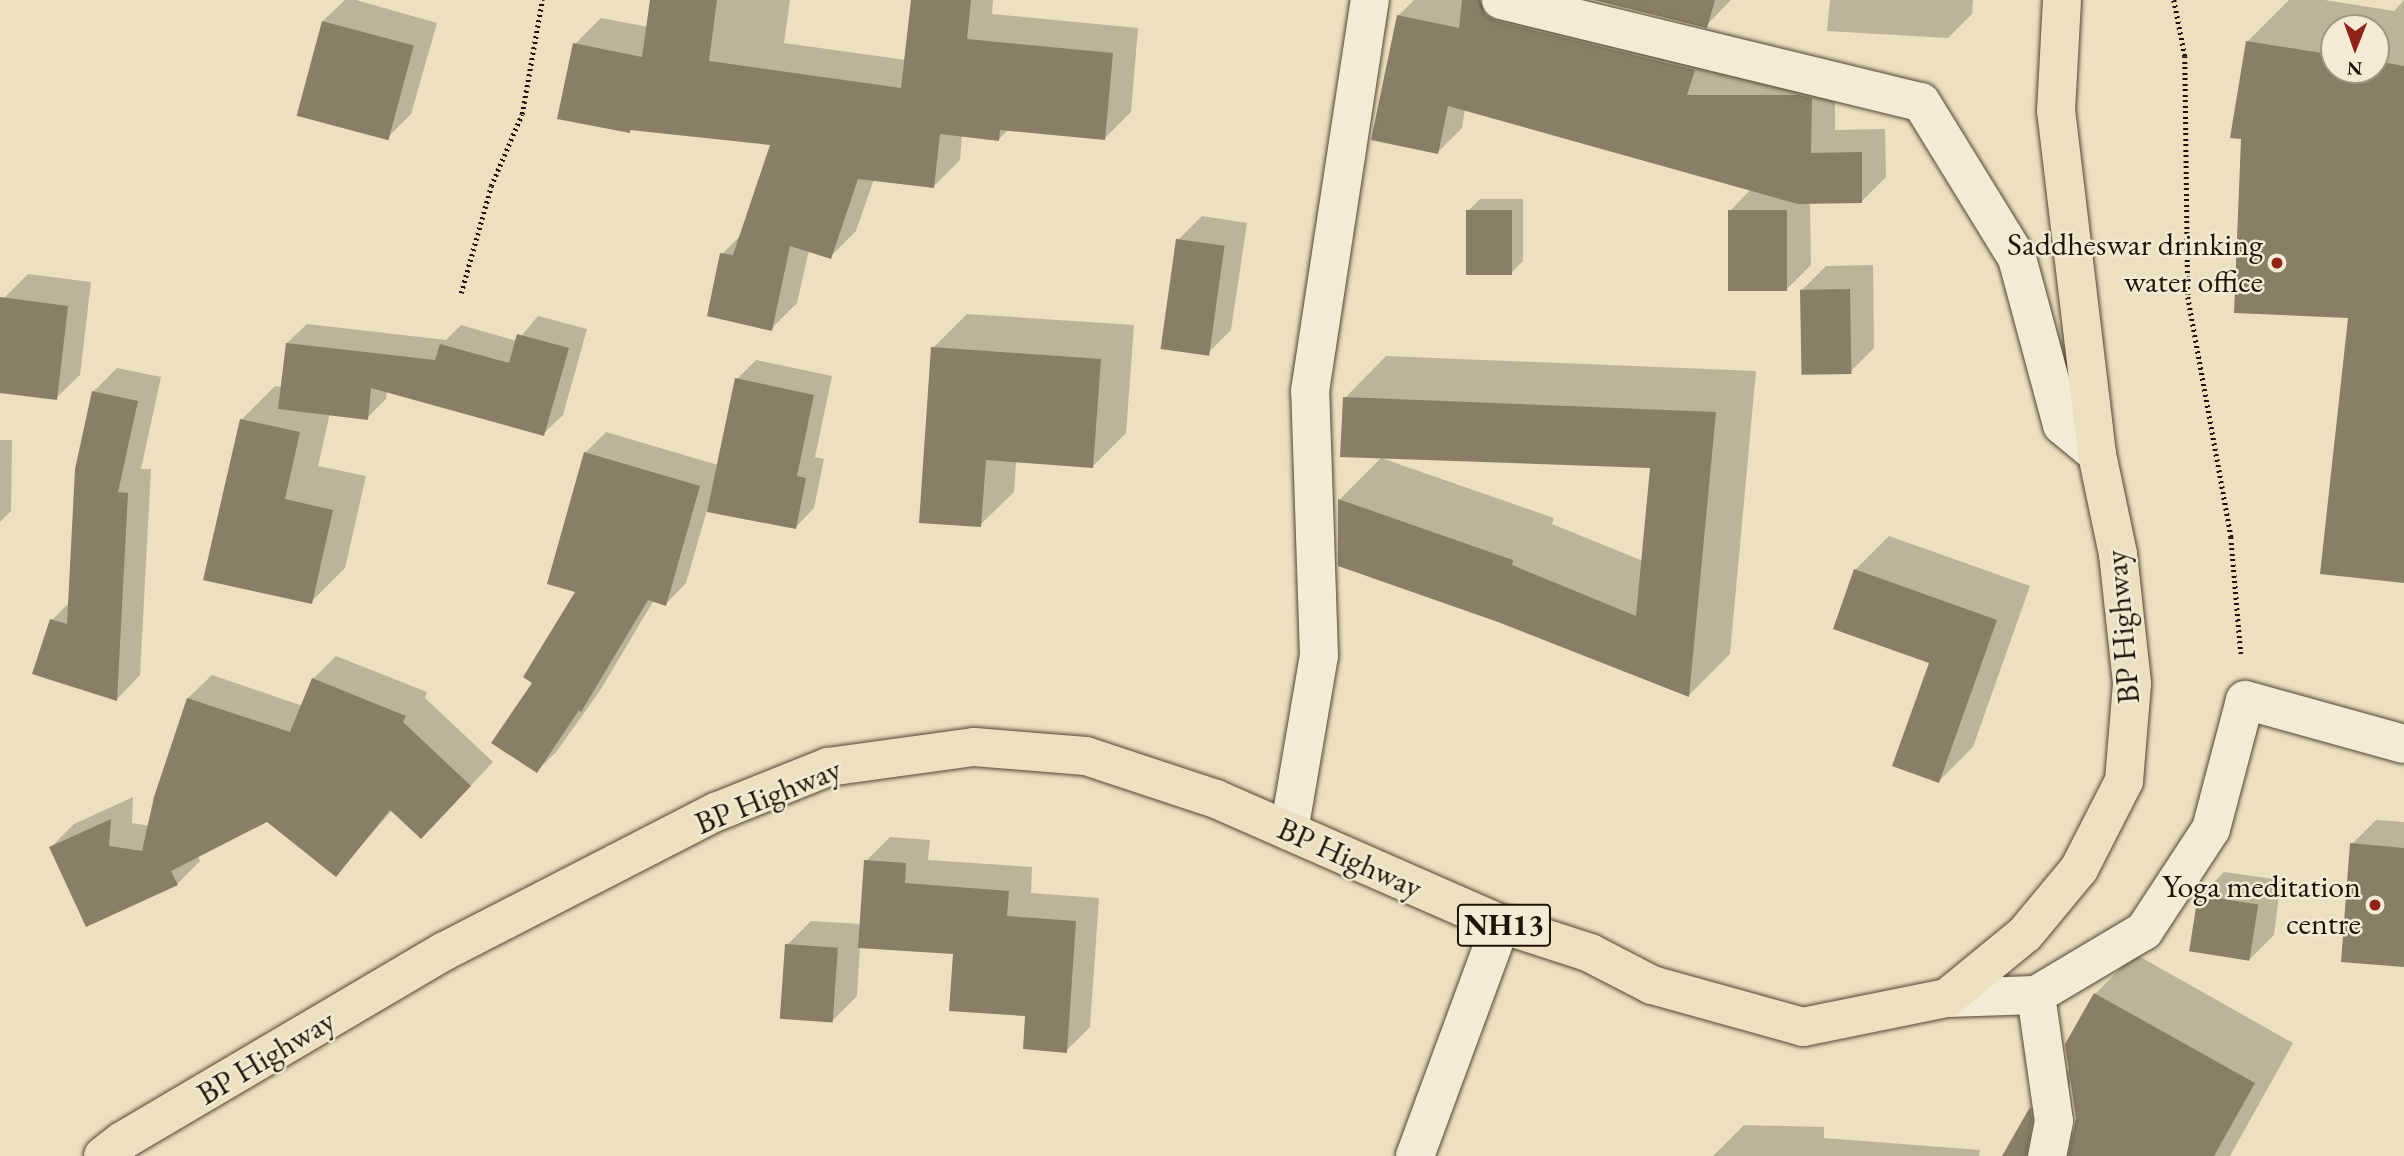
<!DOCTYPE html>
<style>
body{margin:0}
#map{position:relative;width:2404px;height:1156px;overflow:hidden;background:#ece0c0;font-family:"EB Garamond",serif}
div>[style]{position:absolute}
.shadow>*{inset:0;background:#0003}
.building>*{inset:0;background:#8b7e67;transform-origin:0 0}
.path>*{height:4.5px;margin-top:-2.25px;transform-origin:0;background:repeating-linear-gradient(90deg,#211307 0 2px,transparent 0 5.5px)}
.roads{filter:drop-shadow(0 0 2px #544635) drop-shadow(0 0 2px #544635)}
.street>*{height:38px;margin:-19px;padding:0 19px;transform-origin:19px;border-radius:19px;background:#f3ebd6}
.highway>*{height:38px;margin:-19px;padding:0 19px;transform-origin:19px;border-radius:19px;background:#ece0c0}
.dots>*{width:19px;height:19px;translate:-50% -50%;box-sizing:border-box;border:4px solid #f3ebd6;border-radius:50%}
span{translate:-50% -50%;white-space:nowrap;text-align:center;line-height:1.15;-webkit-text-stroke:5px #f3ebd6;paint-order:stroke}
.shield-label span{padding:2px 5px;background:#f3ebd6;border:2px solid;border-radius:5px;-webkit-text-stroke-width:0}
.shield-label{font-size:30px;color:#211307;font-weight:700}
.poi-label{font-size:32px;color:#211307}
.right{translate:-100% -50%;text-align:right}
.street-label{font-size:32px;color:#211307}
.north{position:absolute;left:2320px;top:14px;width:70px;height:70px;box-sizing:border-box;background:#f3ebd6;border:2px solid #9f9583;border-radius:50%;rotate:181deg;font-size:19px;font-weight:700;line-height:28px;text-align:center;color:#211307}
.north::after{content:'';display:block;margin:auto;width:24px;height:32px;background:#8f2418;clip-path:polygon(50% 0,100% 100%,50% 72%,0 100%)}
</style>
<div id="map">
<div class="shadow">
<i style="clip-path:polygon(345px 0,356px 0,437px 23px,411px 114px,387px 138px,323px 21px)"></i>
<i style="clip-path:polygon(652px 0,790px 0,784px 43px,906px 60px,913px 0,993px 0,992px 14px,1138px 28px,1131px 112px,1105px 138px,1009px 129px,998px 140px,962px 135px,960px 160px,934px 186px,874px 179px,856px 231px,830px 257px,809px 250px,797px 303px,771px 329px,722px 254px,742px 234px,773px 143px,632px 129px,629px 131px,575px 44px,601px 18px,648px 27px)"></i>
<i style="clip-path:polygon(1414px 0,1461px 0,1575px 31px,1718px 46px,1710px 72px,1824px 72px,1835px 74px,1835px 130px,1885px 129px,1886px 177px,1862px 201px,1810px 202px,1811px 265px,1787px 289px,1730px 211px,1751px 189px,1465px 109px,1462px 128px,1438px 152px,1398px 16px)"></i>
<i style="clip-path:polygon(1601px 0,1731px 0,1706px 26px)"></i>
<i style="clip-path:polygon(1830px 0,1973px 0,1972px 14px,1948px 38px,1827px 31px)"></i>
<i style="clip-path:polygon(evenodd,2289px 0,2325px 0,2394px 11px,2404px 0,2404px 581px,2350px 316px,2247px 42px,2289px 0,2334px 28px,2376px 28px,2376px 70px,2334px 70px,2334px 28px)"></i>
<i style="clip-path:polygon(1480px 199px,1523px 199px,1523px 261px,1511px 273px,1468px 211px)"></i>
<i style="clip-path:polygon(1202px 216px,1247px 223px,1231px 330px,1207px 354px,1178px 240px)"></i>
<i style="clip-path:polygon(1873px 265px,1874px 348px,1850px 372px,1802px 290px,1826px 266px)"></i>
<i style="clip-path:polygon(28px 274px,91px 282px,80px 375px,56px 398px,0 391px,0 330px,4px 298px)"></i>
<i style="clip-path:polygon(967px 314px,1134px 325px,1126px 433px,1092px 467px,1016px 461px,1014px 492px,980px 525px,933px 348px)"></i>
<i style="clip-path:polygon(538px 316px,587px 329px,563px 415px,543px 434px,387px 390px,386px 399px,367px 418px,330px 413px,318px 466px,366px 476px,345px 568px,311px 602px,241px 420px,275px 386px,282px 387px,287px 343px,307px 324px,446px 340px,461px 325px,517px 341px)"></i>
<i style="clip-path:polygon(1386px 356px,1756px 371px,1730px 654px,1689px 695px,1499px 621px,1340px 564px,1340px 499px,1381px 458px,1554px 518px,1552px 524px,1643px 561px,1652px 467px,1345px 398px)"></i>
<i style="clip-path:polygon(756px 360px,832px 376px,815px 457px,824px 459px,814px 508px,795px 528px,707px 510px,686px 583px,666px 604px,654px 600px,601px 689px,557px 751px,537px 771px,535px 682px,577px 591px,585px 453px,606px 432px,718px 465px,737px 379px)"></i>
<i style="clip-path:polygon(117px 368px,161px 377px,141px 469px,151px 469px,140px 675px,117px 699px,52px 620px,70px 602px,93px 392px)"></i>
<i style="clip-path:polygon(0 440px,12px 440px,11px 511px,0 522px)"></i>
<i style="clip-path:polygon(1889px 536px,2030px 586px,1973px 747px,1939px 781px,1931px 662px,1855px 570px)"></i>
<i style="clip-path:polygon(336px 656px,427px 692px,425px 698px,493px 762px,444px 814px,392px 810px,336px 875px,267px 820px,198px 856px,200px 861px,177px 884px,51px 847px,74px 824px,133px 797px,132px 823px,150px 826px,188px 698px,212px 675px,303px 706px,313px 679px)"></i>
<i style="clip-path:polygon(2376px 820px,2404px 822px,2404px 965px,2352px 844px)"></i>
<i style="clip-path:polygon(890px 837px,930px 840px,928px 860px,1032px 867px,1031px 893px,1099px 898px,1090px 1027px,1066px 1051px,955px 952px,860px 946px,857px 996px,833px 1020px,787px 945px,811px 921px,861px 924px,866px 861px)"></i>
<i style="clip-path:polygon(2224px 872px,2281px 880px,2274px 935px,2250px 959px,2200px 896px)"></i>
<i style="clip-path:polygon(evenodd,2135px 954px,2293px 1043px,2230px 1156px,2004px 1156px,2031px 1108px,2070px 1069px,2067px 1045px,2095px 994px,2135px 954px,2071px 1078px,2077px 1118px,2074px 1135px,2066px 1124px,2064px 1111px,2071px 1078px)"></i>
<i style="clip-path:polygon(1744px 1125px,1824px 1127px,1824px 1138px,1980px 1150px,1979px 1156px,1713px 1156px)"></i>
</div>
<div class="building">
<i style="clip-path:polygon(650px 0,717px 0,709px 61px,901px 88px,911px 0,971px 0,967px 39px,1113px 53px,1105px 140px,1000px 130px,999px 141px,940px 134px,934px 188px,858px 179px,831px 259px,790px 246px,772px 331px,707px 316px,720px 253px,733px 255px,770px 145px,630px 130px,630px 133px,557px 119px,573px 43px,642px 57px)"></i>
<i style="clip-path:polygon(1462px 0,1480px 0,1485px 15px,1496px 21px,1695px 70px,1687px 95px,1799px 95px,1812px 98px,1811px 153px,1862px 152px,1862px 203px,1798px 204px,1448px 106px,1438px 154px,1371px 140px,1397px 15px,1459px 28px)"></i>
<i style="clip-path:polygon(1594px 0,1715px 0,1707px 28px)"></i>
<i style="left:322px;top:21px;width:95px;height:98px;rotate:15deg"></i>
<i style="clip-path:polygon(2246px 41px,2334px 55px,2334px 70px,2376px 70px,2376px 61px,2404px 66px,2404px 583px,2320px 574px,2348px 318px,2234px 313px,2241px 139px,2230px 138px)"></i>
<i style="left:1466px;top:210px;width:46px;height:65px"></i>
<i style="left:1728px;top:210px;width:59px;height:81px"></i>
<i style="left:1176px;top:239px;width:49px;height:111px;rotate:8deg"></i>
<i style="left:1850px;top:289px;width:85px;height:50px;rotate:89deg"></i>
<i style="clip-path:polygon(0 297px,68px 306px,57px 400px,0 393px)"></i>
<i style="clip-path:polygon(517px 334px,569px 348px,544px 436px,371px 388px,368px 420px,278px 409px,286px 343px,435px 360px,440px 344px,509px 363px)"></i>
<i style="clip-path:polygon(931px 347px,1101px 359px,1093px 468px,986px 460px,981px 527px,919px 523px)"></i>
<i style="clip-path:polygon(735px 378px,814px 395px,797px 476px,806px 478px,796px 529px,707px 512px)"></i>
<i style="clip-path:polygon(92px 391px,138px 401px,118px 492px,128px 493px,117px 701px,32px 674px,50px 619px,67px 624px,75px 469px)"></i>
<i style="clip-path:polygon(1343px 397px,1716px 412px,1689px 697px,1498px 622px,1338px 566px,1338px 499px,1513px 560px,1512px 565px,1636px 616px,1650px 468px,1340px 457px)"></i>
<i style="clip-path:polygon(240px 419px,300px 432px,285px 499px,333px 510px,312px 604px,203px 580px)"></i>
<i style="clip-path:polygon(584px 452px,700px 486px,666px 606px,648px 600px,581px 712px,579px 710px,537px 773px,491px 743px,532px 683px,523px 677px,575px 592px,547px 584px)"></i>
<i style="clip-path:polygon(1854px 569px,1997px 620px,1939px 783px,1892px 766px,1929px 663px,1833px 629px)"></i>
<i style="clip-path:polygon(312px 678px,406px 716px,403px 722px,471px 786px,421px 839px,390px 810px,336px 877px,267px 822px,171px 871px,178px 885px,86px 927px,49px 847px,111px 819px,109px 846px,142px 851px,154px 797px,187px 698px,290px 732px)"></i>
<i style="clip-path:polygon(2350px 843px,2404px 848px,2404px 967px,2341px 962px)"></i>
<i style="clip-path:polygon(864px 860px,906px 863px,905px 883px,1009px 891px,1007px 916px,1076px 921px,1067px 1053px,1023px 1049px,1025px 1016px,949px 1011px,953px 954px,858px 948px)"></i>
<i style="left:2198px;top:895px;width:61px;height:57px;rotate:9deg"></i>
<i style="left:785px;top:944px;width:53px;height:75px;rotate:4deg"></i>
<i style="clip-path:polygon(2094px 993px,2255px 1083px,2214px 1156px,2069px 1156px,2076px 1118px,2065px 1044px)"></i>
<i style="clip-path:polygon(2030px 1107px,2032px 1120px,2026px 1156px,2002px 1156px)"></i>
</div>
<div class="path">
<i style="left:2174px;top:0;width:57px;rotate:78.9deg"></i>
<i style="left:2185px;top:56px;width:241px;rotate:89.3deg"></i>
<i style="left:2188px;top:297px;width:244px;rotate:79.8deg"></i>
<i style="left:2231px;top:537px;width:117px;rotate:85.1deg"></i>
<i style="left:461px;top:293px;width:111px;rotate:-74.3deg"></i>
<i style="left:491px;top:186px;width:78px;rotate:-66.7deg"></i>
<i style="left:522px;top:114px;width:116px;rotate:-80deg"></i>
</div>
<div class="roads">
<div class="street">
<i style="left:1501px;top:0;width:432px;rotate:13.7deg"></i>
<i style="left:1921px;top:102px;width:183px;rotate:58.4deg"></i>
<i style="left:2017px;top:258px;width:173px;rotate:74.9deg"></i>
<i style="left:2062px;top:425px;width:45px;rotate:39.6deg"></i>
<i style="left:1289px;top:831px;width:178px;rotate:-80.3deg"></i>
<i style="left:1319px;top:656px;width:265px;rotate:-91.9deg"></i>
<i style="left:1310px;top:391px;width:396px;rotate:-81.3deg"></i>
<i style="left:2036px;top:995px;width:127px;rotate:81.9deg"></i>
<i style="left:2054px;top:1121px;width:36px;rotate:101deg"></i>
<i style="left:1947px;top:998px;width:89px;rotate:-1.9deg"></i>
<i style="left:2036px;top:995px;width:126px;rotate:-30.7deg"></i>
<i style="left:2144px;top:931px;width:122px;rotate:-56.7deg"></i>
<i style="left:2211px;top:829px;width:133px;rotate:-75.2deg"></i>
<i style="left:2245px;top:700px;width:165px;rotate:15.5deg"></i>
<i style="left:1415px;top:1156px;width:247px;rotate:-69.7deg"></i>
</div>
<div class="highway">
<i style="left:103px;top:1156px;width:24px;rotate:-38deg"></i>
<i style="left:122px;top:1141px;width:375px;rotate:-30.5deg"></i>
<i style="left:445px;top:951px;width:305px;rotate:-27.2deg"></i>
<i style="left:716px;top:812px;width:121px;rotate:-21.9deg"></i>
<i style="left:828px;top:767px;width:147px;rotate:-7.8deg"></i>
<i style="left:974px;top:747px;width:112px;rotate:4.6deg"></i>
<i style="left:1086px;top:756px;width:137px;rotate:18.3deg"></i>
<i style="left:1216px;top:799px;width:311px;rotate:23.7deg"></i>
<i style="left:1501px;top:924px;width:94px;rotate:18deg"></i>
<i style="left:1590px;top:953px;width:70px;rotate:27.3deg"></i>
<i style="left:1652px;top:985px;width:157px;rotate:15.5deg"></i>
<i style="left:1803px;top:1027px;width:147px;rotate:-11.4deg"></i>
<i style="left:1947px;top:998px;width:101px;rotate:-39.4deg"></i>
<i style="left:2025px;top:934px;width:85px;rotate:-50.3deg"></i>
<i style="left:2079px;top:869px;width:99px;rotate:-62.9deg"></i>
<i style="left:2124px;top:781px;width:98px;rotate:-85.3deg"></i>
<i style="left:2132px;top:683px;width:130px;rotate:-96.2deg"></i>
<i style="left:2118px;top:554px;width:102px;rotate:-101.9deg"></i>
<i style="left:2097px;top:454px;width:345px;rotate:-96.8deg"></i>
<i style="left:2056px;top:111px;width:111px;rotate:-86.9deg"></i>
</div>
</div>
<div class="dots">
<i style="left:2277px;top:263px;background:#8f2418"></i>
<i style="left:2375px;top:905px;background:#8f2418"></i>
</div>
<div class="shield-label">
<span style="left:1504px;top:925px">NH13</span>
</div>
<div class="poi-label">
<span class="right" style="left:2263px;top:263px">Saddheswar drinking<br>water office</span>
<span class="right" style="left:2361px;top:905px">Yoga meditation<br>centre</span>
</div>
<div class="street-label">
<span style="left:2122px;top:627px;rotate:-95deg">BP Highway</span>
<span style="left:768px;top:796px;rotate:-22deg">BP Highway</span>
<span style="left:1350px;top:858px;rotate:24deg">BP Highway</span>
<span style="left:266px;top:1057px;rotate:-31deg">BP Highway</span>
</div>
<div class="north">N</div>
</div>
